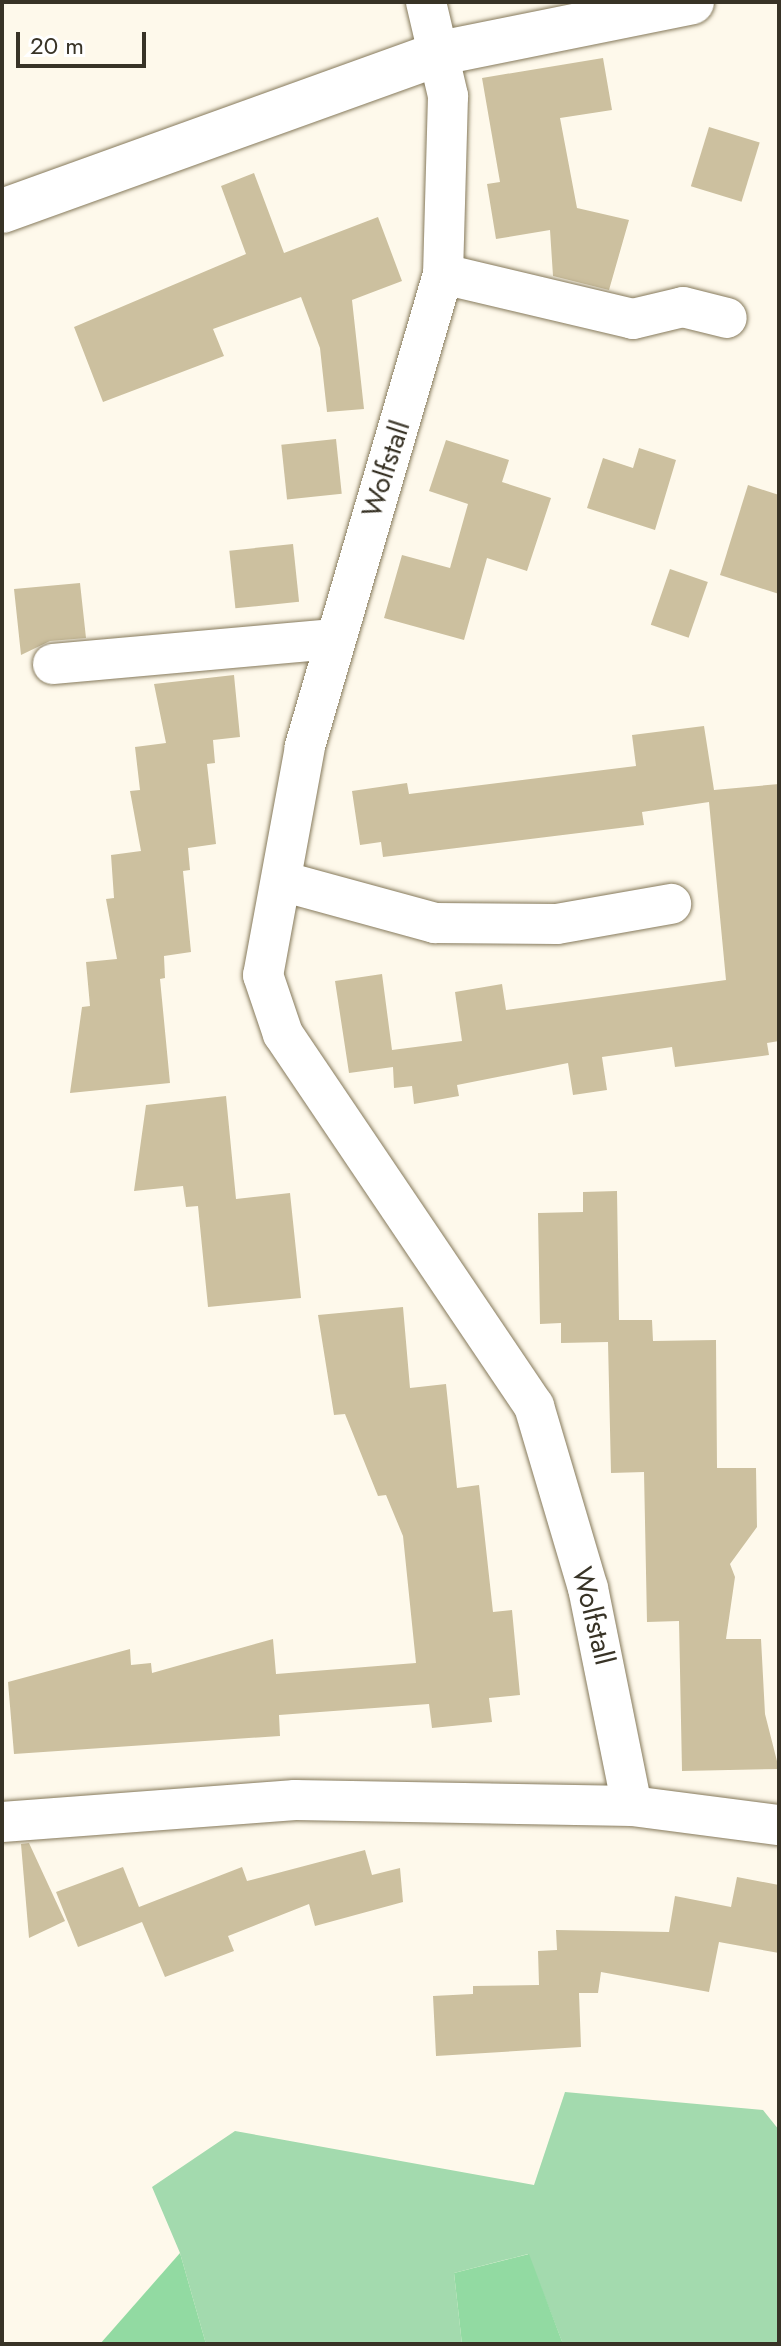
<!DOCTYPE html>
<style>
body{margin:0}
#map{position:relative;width:781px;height:2346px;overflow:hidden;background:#fef9eb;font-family:Jost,sans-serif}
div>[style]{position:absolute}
.green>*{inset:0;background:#a3daae}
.forest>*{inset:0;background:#92daa2}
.building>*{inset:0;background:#ccc09f;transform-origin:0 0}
.roads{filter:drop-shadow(0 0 2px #867a5c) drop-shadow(0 0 2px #867a5c)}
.street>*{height:40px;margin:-20px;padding:0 20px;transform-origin:20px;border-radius:20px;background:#fff}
.secondary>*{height:44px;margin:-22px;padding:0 22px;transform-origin:22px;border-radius:22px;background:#fff}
span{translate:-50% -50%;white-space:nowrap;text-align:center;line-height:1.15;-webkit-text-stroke:6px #fff;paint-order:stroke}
.street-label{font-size:28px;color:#383326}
.frame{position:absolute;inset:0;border:4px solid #383326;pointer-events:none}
.scale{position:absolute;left:16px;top:32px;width:130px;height:36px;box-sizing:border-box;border:4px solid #383326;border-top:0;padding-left:10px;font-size:24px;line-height:28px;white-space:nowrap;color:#383326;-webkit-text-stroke:6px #fff;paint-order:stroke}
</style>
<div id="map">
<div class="green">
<i style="clip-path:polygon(565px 2092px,763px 2110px,779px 2130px,779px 2344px,563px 2344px,528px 2254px,454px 2273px,462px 2344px,206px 2344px,180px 2253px,152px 2187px,235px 2131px,534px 2185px)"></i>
</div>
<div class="forest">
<i style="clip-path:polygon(180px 2253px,206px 2344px,100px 2344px)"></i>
<i style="clip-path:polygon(529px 2254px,563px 2344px,462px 2344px,454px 2273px)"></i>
</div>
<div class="building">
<i style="clip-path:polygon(603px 58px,612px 110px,560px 118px,577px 208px,629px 220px,609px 290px,553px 276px,550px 230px,496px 239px,487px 184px,500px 182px,482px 78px)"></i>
<i style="left:709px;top:127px;width:53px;height:62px;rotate:17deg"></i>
<i style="clip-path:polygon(254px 173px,284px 253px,378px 217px,402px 281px,352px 300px,364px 409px,327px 412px,320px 348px,301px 297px,213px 329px,224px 356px,103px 402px,74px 327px,246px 254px,221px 186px)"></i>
<i style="left:336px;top:439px;width:55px;height:55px;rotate:84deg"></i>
<i style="clip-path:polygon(446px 440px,509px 460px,502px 482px,551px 498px,527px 571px,487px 558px,464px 640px,384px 618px,402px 555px,450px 568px,468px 504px,429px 491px)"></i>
<i style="clip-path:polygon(639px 448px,676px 460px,655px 530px,587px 508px,603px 458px,633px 468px)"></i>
<i style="clip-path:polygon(748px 485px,779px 495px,779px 594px,720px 575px)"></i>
<i style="left:293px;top:544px;width:58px;height:64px;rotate:84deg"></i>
<i style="left:670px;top:569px;width:40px;height:59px;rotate:19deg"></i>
<i style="clip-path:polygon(80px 583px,86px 638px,50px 641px,21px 655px,14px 589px)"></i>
<i style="clip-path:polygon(234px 675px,240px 737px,213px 740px,215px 763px,207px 764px,216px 844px,188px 848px,190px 870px,183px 871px,191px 952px,164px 956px,165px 978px,160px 979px,170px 1083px,70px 1093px,82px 1007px,90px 1006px,86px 962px,117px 959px,106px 899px,114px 898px,111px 855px,141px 851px,130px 791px,140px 790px,135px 747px,166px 743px,154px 684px)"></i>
<i style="clip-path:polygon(704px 726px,714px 790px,779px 784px,779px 1041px,767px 1043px,769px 1055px,675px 1067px,672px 1047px,602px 1057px,607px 1090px,573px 1095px,568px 1063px,457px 1085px,459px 1096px,414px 1104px,412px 1086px,394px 1088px,393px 1067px,349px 1073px,335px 981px,382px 974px,392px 1050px,462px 1041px,455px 992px,502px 984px,506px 1010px,726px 980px,709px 802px,642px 812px,644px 825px,383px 857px,381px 842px,360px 845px,352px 791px,407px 783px,409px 794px,636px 766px,632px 735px)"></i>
<i style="clip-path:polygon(226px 1096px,236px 1199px,290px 1193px,301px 1298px,208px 1307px,198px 1206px,186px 1207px,183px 1186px,134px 1191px,146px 1105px)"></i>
<i style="clip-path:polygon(617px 1191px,619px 1320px,652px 1320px,653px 1341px,716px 1340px,717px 1468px,756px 1468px,757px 1527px,730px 1564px,735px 1577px,726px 1639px,761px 1639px,765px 1714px,779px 1769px,682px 1771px,679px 1621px,647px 1622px,644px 1472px,611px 1473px,608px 1342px,561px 1343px,561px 1323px,540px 1324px,538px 1213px,583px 1212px,583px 1192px)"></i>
<i style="clip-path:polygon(403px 1307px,410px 1388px,446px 1384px,457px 1488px,479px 1485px,493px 1612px,512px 1610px,520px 1695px,489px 1698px,492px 1722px,432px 1728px,429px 1704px,279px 1715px,280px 1736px,14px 1754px,8px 1682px,130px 1649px,131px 1665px,151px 1663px,152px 1673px,273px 1639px,276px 1674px,416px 1663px,403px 1536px,386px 1495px,378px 1496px,345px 1414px,334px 1415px,318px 1315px)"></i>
<i style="clip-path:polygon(29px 1843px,65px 1921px,29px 1938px,21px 1844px)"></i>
<i style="clip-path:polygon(365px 1850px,372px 1875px,400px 1868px,403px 1902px,315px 1926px,309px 1904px,228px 1936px,234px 1951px,165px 1977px,142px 1922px,78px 1947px,56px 1892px,123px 1867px,139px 1907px,242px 1867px,247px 1881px)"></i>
<i style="clip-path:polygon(737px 1877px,779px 1885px,779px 1953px,719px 1942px,709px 1992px,601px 1972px,598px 1993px,579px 1993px,581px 2047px,436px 2056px,433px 1996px,473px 1994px,473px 1986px,539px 1985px,538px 1951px,557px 1950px,556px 1930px,669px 1932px,675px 1896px,731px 1907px)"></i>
</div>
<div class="roads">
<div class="street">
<i style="left:426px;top:2px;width:97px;rotate:76.8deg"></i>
<i style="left:448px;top:96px;width:178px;rotate:91.6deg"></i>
<i style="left:443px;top:274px;width:493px;rotate:106.3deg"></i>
<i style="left:305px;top:747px;width:232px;rotate:100.4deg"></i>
<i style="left:263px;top:975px;width:62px;rotate:71.3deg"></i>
<i style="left:283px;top:1034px;width:449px;rotate:56deg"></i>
<i style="left:534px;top:1406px;width:190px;rotate:73.5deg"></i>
<i style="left:588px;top:1588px;width:222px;rotate:78.6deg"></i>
<i style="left:443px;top:274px;width:195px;rotate:13.3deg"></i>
<i style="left:633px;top:319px;width:51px;rotate:-13.5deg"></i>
<i style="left:683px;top:307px;width:45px;rotate:14deg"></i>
<i style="left:53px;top:664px;width:282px;rotate:-5.1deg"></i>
<i style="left:285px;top:882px;width:156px;rotate:15.3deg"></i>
<i style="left:435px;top:923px;width:122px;rotate:0.5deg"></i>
<i style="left:557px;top:924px;width:116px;rotate:-10deg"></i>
<i style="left:2px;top:1822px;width:294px;rotate:-4.3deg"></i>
<i style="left:295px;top:1800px;width:337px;rotate:1deg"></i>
<i style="left:632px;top:1806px;width:148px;rotate:7.4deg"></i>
</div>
<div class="secondary">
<i style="left:2px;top:211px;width:466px;rotate:-19.8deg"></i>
<i style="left:440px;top:53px;width:257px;rotate:-11.4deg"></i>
</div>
</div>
<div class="street-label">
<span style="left:386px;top:469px;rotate:-72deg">Wolfstall</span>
<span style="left:593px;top:1616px;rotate:76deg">Wolfstall</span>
</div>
<div class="frame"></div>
<div class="scale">20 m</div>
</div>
